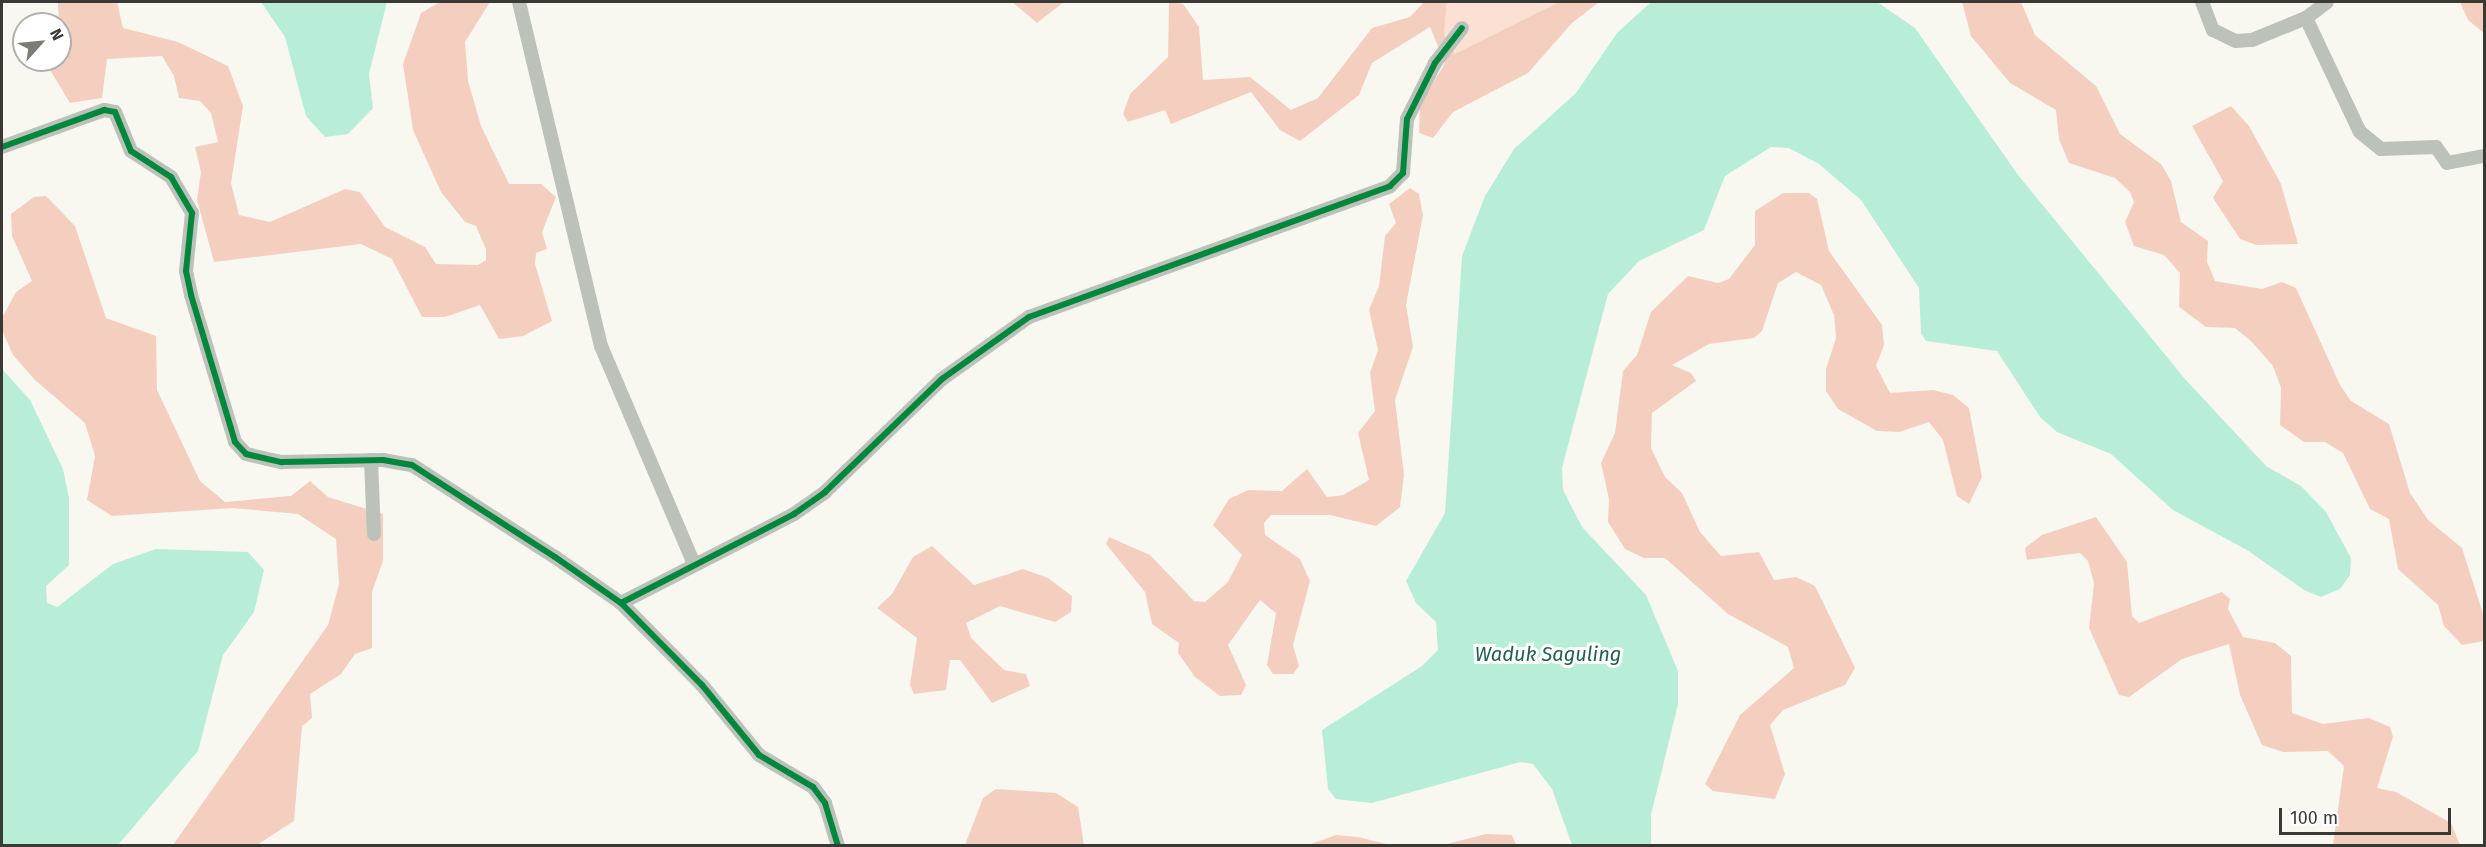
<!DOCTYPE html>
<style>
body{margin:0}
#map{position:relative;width:2486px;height:847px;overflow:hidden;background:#f8f8f1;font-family:"Fira Sans",sans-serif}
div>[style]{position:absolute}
.green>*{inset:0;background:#fce0d4}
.forest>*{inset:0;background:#f4cfc0}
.water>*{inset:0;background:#b8eed8}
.street>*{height:14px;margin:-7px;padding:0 7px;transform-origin:7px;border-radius:7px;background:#bcc1b9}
.cycleway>*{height:6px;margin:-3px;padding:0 3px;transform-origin:3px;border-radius:3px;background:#00873e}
span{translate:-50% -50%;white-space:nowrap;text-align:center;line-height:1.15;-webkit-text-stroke:6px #fff;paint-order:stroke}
.water-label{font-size:20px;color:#24604d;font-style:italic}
.frame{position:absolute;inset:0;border:3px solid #3a3a35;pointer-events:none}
.north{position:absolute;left:12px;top:12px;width:60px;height:60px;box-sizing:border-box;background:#fff;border:2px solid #b0b0ae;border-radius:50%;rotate:63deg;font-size:16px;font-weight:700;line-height:24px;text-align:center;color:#3a3a35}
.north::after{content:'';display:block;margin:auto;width:21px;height:27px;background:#7c7c77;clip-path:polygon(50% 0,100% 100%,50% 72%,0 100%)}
.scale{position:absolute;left:2279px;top:808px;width:172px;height:27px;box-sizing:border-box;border:3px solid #3a3a35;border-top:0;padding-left:8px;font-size:18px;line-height:21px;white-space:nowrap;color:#3a3a35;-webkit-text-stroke:4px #fff;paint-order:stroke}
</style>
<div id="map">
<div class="green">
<i style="clip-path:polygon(1447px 2px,1559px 2px,1455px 54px,1444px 34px)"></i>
</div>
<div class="forest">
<i style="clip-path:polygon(58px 2px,117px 2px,123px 28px,178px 42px,228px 66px,243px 106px,231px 183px,239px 215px,270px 222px,345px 189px,360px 192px,385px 227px,425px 247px,436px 264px,478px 265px,486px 260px,486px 249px,476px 226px,465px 222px,441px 192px,413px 130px,403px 64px,421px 13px,440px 2px,490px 2px,465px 42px,468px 81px,481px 126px,509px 184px,541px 184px,556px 197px,542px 232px,547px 249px,536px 253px,535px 264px,552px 321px,523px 336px,499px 339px,480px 305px,445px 317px,422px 317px,392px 259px,361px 244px,214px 262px,197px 200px,201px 172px,195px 147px,218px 142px,211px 113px,200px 101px,179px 98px,174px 76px,162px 56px,107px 59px,102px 98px,70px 103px,44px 60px,60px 60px)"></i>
<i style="clip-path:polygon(1012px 2px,1064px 2px,1037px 23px)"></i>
<i style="clip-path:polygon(1169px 2px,1183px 4px,1199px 27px,1203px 80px,1250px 77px,1291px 110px,1318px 98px,1372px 28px,1410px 17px,1424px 2px,1447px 2px,1444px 34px,1455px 54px,1559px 2px,1599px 2px,1572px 23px,1528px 73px,1453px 112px,1433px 138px,1419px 133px,1420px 105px,1445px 63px,1430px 27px,1372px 63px,1359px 95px,1300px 141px,1280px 130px,1251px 92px,1171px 124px,1165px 110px,1128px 122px,1123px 114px,1130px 94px,1168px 57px)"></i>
<i style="clip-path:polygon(1962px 2px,2021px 2px,2035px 35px,2096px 86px,2120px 134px,2161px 164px,2171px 181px,2181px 222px,2208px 241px,2207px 262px,2215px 281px,2262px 289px,2282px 282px,2296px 288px,2340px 385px,2351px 401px,2389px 424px,2410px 493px,2428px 520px,2462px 548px,2484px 617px,2484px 641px,2462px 645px,2444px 626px,2438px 605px,2398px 569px,2389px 519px,2370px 509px,2343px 453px,2325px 442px,2304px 442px,2280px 425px,2281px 388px,2273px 366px,2252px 342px,2235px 328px,2206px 327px,2179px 307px,2180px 273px,2164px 255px,2134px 246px,2125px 222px,2134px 202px,2130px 192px,2115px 178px,2069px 163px,2059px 139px,2056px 110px,2010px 83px,1971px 36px)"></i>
<i style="clip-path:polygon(2460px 2px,2484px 2px,2484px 33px,2468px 20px)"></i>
<i style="clip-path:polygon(2231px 106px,2249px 126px,2281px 184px,2298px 244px,2256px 245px,2240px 239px,2213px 198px,2223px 181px,2192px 126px)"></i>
<i style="clip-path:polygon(1410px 188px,1419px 194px,1423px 215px,1406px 305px,1413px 347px,1395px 400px,1404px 475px,1400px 507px,1376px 526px,1330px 515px,1271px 515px,1264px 523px,1265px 535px,1300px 559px,1310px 581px,1293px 645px,1299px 666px,1293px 674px,1273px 674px,1267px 665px,1276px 613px,1260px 600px,1228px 645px,1246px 685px,1241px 695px,1220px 696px,1195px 677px,1178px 653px,1179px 643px,1152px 624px,1145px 592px,1106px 544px,1109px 537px,1150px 555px,1194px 601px,1205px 602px,1228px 582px,1242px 555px,1213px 525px,1229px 499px,1248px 490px,1282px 491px,1307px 469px,1327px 497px,1343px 495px,1369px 480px,1358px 433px,1375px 411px,1370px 373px,1378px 350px,1369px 310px,1379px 286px,1385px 236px,1396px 223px,1389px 204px)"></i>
<i style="clip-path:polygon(1783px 193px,1809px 193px,1817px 199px,1829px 251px,1882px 325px,1884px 345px,1876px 366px,1890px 393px,1933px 390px,1953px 395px,1969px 408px,1982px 477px,1969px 504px,1957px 496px,1943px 440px,1929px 422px,1899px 432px,1877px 431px,1838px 409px,1826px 391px,1826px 369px,1836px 338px,1834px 315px,1821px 285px,1796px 272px,1778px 283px,1762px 331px,1754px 338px,1709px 344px,1672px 365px,1691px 373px,1696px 381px,1652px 413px,1651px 448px,1665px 477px,1682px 493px,1700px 532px,1721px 556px,1759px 552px,1774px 580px,1796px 577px,1815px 586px,1855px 668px,1845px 685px,1783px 710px,1770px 725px,1785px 774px,1775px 799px,1713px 791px,1705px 784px,1740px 715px,1794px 668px,1788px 647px,1728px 614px,1665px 558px,1644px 558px,1625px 549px,1608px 522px,1609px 499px,1601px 463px,1615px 433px,1623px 371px,1637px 355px,1651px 312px,1688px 276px,1718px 283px,1729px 279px,1755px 245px,1755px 211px)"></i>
<i style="clip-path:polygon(46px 196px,75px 226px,106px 318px,156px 336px,157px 390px,200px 481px,225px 502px,291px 496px,310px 481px,328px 497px,383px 514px,383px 561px,372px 592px,372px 648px,355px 654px,341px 674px,310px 694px,312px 718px,302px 726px,294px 821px,257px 845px,173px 845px,328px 625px,339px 584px,336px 539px,298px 514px,233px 508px,112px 516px,87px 500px,95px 456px,85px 423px,35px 380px,13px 355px,2px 330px,2px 318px,16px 292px,32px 281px,12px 236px,11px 214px,34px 197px)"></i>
<i style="clip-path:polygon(2096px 517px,2127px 562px,2132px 616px,2139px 623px,2222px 592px,2230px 599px,2228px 609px,2243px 637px,2275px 643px,2291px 656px,2292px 713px,2323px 724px,2369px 718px,2390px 727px,2393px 737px,2377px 788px,2396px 792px,2451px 823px,2460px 845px,2333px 845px,2344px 766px,2328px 751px,2283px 752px,2262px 745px,2240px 695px,2229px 644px,2182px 659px,2129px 697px,2119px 695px,2089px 628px,2094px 583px,2088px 561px,2080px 553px,2027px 560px,2025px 548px,2042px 535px)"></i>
<i style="clip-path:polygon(932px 546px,974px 585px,1023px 569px,1048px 578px,1072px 596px,1071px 612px,1055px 622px,1000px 606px,966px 623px,971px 638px,1004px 670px,1026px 674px,1030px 686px,992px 703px,960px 660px,950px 660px,946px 690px,914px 694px,910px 685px,917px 638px,877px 608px,892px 594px,913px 557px)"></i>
<i style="clip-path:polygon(996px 789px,1056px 793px,1078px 807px,1084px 845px,965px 845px,983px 798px)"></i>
<i style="clip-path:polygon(1486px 834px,1512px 835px,1516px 845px,1443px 845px)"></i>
<i style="clip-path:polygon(1336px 835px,1358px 837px,1390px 845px,1308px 845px)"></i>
</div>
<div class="water">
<i style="clip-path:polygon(261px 2px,387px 2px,369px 74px,373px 108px,348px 134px,325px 137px,306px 116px,285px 37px)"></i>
<i style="clip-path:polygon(1651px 2px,1877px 2px,1915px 28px,2018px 175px,2185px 379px,2266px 466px,2301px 486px,2326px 512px,2351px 558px,2350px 575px,2340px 589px,2321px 597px,2304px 590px,2247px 550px,2173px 510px,2111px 454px,2057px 432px,2040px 417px,1997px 351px,1926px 341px,1921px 333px,1919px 288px,1861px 200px,1819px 164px,1789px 148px,1771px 147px,1725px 176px,1704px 230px,1639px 261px,1608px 294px,1562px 468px,1563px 490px,1582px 527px,1646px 595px,1678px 671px,1678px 704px,1651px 815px,1651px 845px,1572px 845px,1552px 789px,1533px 764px,1520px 762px,1372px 803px,1336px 799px,1328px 789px,1322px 730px,1422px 666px,1438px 650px,1436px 622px,1416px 603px,1406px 581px,1445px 513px,1462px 256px,1485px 196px,1514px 149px,1576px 93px,1617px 33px)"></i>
<i style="clip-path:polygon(2px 369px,30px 400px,63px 469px,69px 498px,69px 565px,46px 586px,47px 603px,57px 607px,113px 564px,156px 549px,248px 552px,264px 570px,254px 612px,223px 655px,198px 751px,118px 845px,2px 844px)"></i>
</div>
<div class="street">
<i style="left:519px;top:2px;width:354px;rotate:76.6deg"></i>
<i style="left:601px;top:346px;width:237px;rotate:66.9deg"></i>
<i style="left:2202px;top:2px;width:30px;rotate:69deg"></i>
<i style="left:2213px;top:30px;width:25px;rotate:26deg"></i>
<i style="left:2236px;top:41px;width:16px;rotate:-4deg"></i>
<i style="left:2252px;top:40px;width:58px;rotate:-22.2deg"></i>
<i style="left:2306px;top:18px;width:126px;rotate:64.7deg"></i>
<i style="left:2360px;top:132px;width:27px;rotate:39deg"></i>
<i style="left:2381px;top:149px;width:55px;rotate:-2.1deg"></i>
<i style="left:2436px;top:147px;width:19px;rotate:55deg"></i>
<i style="left:2447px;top:163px;width:38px;rotate:-11deg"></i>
<i style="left:2306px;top:18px;width:26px;rotate:-37deg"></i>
<i style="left:2px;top:147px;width:109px;rotate:-19.9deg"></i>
<i style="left:104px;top:110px;width:11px;rotate:10deg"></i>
<i style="left:115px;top:112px;width:42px;rotate:67.7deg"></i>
<i style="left:131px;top:151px;width:48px;rotate:33deg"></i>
<i style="left:171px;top:177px;width:42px;rotate:59.7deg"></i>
<i style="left:192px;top:213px;width:58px;rotate:95.9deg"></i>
<i style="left:186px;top:271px;width:25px;rotate:78deg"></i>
<i style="left:191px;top:295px;width:153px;rotate:73.3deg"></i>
<i style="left:235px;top:442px;width:16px;rotate:47deg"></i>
<i style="left:246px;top:454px;width:37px;rotate:13deg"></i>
<i style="left:282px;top:462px;width:101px;rotate:-1.1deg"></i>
<i style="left:383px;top:460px;width:29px;rotate:10deg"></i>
<i style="left:412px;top:465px;width:170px;rotate:32.8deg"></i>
<i style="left:555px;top:557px;width:80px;rotate:34.9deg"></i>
<i style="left:621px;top:603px;width:115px;rotate:45.4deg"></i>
<i style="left:702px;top:685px;width:90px;rotate:50.8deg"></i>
<i style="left:759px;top:755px;width:63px;rotate:30.7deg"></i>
<i style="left:813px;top:787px;width:20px;rotate:53deg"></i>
<i style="left:825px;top:803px;width:45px;rotate:73.2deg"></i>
<i style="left:371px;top:460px;width:74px;rotate:87.7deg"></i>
<i style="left:621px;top:603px;width:195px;rotate:-27.2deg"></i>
<i style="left:794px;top:514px;width:38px;rotate:-35deg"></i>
<i style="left:825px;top:492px;width:163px;rotate:-44deg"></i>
<i style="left:942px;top:379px;width:107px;rotate:-35.5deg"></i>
<i style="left:1029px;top:317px;width:384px;rotate:-19.9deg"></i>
<i style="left:1390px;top:186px;width:18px;rotate:-45deg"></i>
<i style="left:1403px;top:173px;width:54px;rotate:-85.8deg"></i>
<i style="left:1407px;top:119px;width:63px;rotate:-63.4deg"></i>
<i style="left:1435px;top:63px;width:44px;rotate:-52.4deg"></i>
</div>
<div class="cycleway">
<i style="left:2px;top:147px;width:109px;rotate:-19.9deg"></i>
<i style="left:104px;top:110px;width:11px;rotate:10deg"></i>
<i style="left:115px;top:112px;width:42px;rotate:67.7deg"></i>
<i style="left:131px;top:151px;width:48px;rotate:33deg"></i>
<i style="left:171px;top:177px;width:42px;rotate:59.7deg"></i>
<i style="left:192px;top:213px;width:58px;rotate:95.9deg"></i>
<i style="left:186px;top:271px;width:25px;rotate:78deg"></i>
<i style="left:191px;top:295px;width:153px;rotate:73.3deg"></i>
<i style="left:235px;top:442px;width:16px;rotate:47deg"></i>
<i style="left:246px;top:454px;width:37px;rotate:13deg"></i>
<i style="left:282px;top:462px;width:101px;rotate:-1.1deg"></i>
<i style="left:383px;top:460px;width:29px;rotate:10deg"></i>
<i style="left:412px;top:465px;width:170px;rotate:32.8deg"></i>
<i style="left:555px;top:557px;width:80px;rotate:34.9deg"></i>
<i style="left:621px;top:603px;width:115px;rotate:45.4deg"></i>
<i style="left:702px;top:685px;width:90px;rotate:50.8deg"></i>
<i style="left:759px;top:755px;width:63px;rotate:30.7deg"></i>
<i style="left:813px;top:787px;width:20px;rotate:53deg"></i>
<i style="left:825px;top:803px;width:45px;rotate:73.2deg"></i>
<i style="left:621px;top:603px;width:195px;rotate:-27.2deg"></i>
<i style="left:794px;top:514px;width:38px;rotate:-35deg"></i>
<i style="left:825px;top:492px;width:163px;rotate:-44deg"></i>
<i style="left:942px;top:379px;width:107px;rotate:-35.5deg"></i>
<i style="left:1029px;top:317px;width:384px;rotate:-19.9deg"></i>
<i style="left:1390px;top:186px;width:18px;rotate:-45deg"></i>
<i style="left:1403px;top:173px;width:54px;rotate:-85.8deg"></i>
<i style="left:1407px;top:119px;width:63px;rotate:-63.4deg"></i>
<i style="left:1435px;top:63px;width:44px;rotate:-52.4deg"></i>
</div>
<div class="water-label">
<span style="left:1548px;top:654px">Waduk Saguling</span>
</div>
<div class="frame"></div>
<div class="north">N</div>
<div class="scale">100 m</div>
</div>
